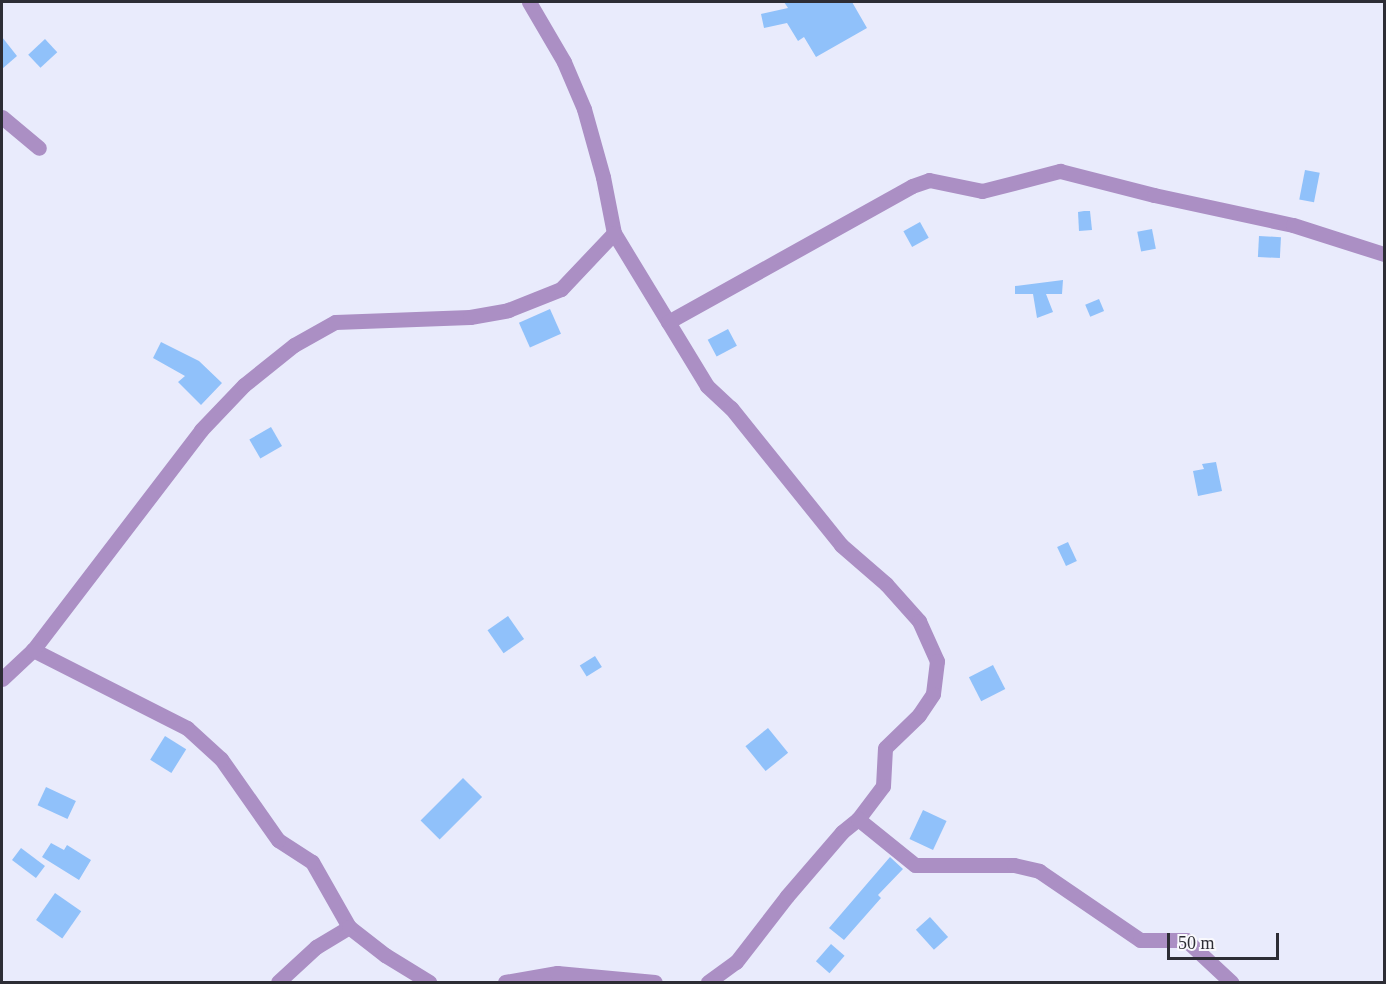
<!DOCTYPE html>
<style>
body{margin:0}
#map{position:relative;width:1386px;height:984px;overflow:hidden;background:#e9ebfc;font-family:"Times New Roman",serif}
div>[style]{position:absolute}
.building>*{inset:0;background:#90c1fa;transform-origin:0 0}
.minor>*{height:15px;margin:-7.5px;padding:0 7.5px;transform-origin:7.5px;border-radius:7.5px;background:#ab8fc4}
span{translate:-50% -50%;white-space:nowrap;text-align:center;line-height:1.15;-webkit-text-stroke:4.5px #f9f9fd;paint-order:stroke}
.frame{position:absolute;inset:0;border:3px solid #2d2d35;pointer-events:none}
.scale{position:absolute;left:1167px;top:933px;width:112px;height:27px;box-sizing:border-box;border:3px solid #2d2d35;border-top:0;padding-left:8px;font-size:18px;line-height:21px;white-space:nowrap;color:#2d2d35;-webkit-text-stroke:4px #f9f9fd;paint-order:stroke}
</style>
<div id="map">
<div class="building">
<i style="clip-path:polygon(784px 2px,852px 2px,867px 28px,816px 57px,804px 37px,798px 41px,787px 23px,764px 28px,761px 14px,788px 8px)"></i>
<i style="clip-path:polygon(2px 37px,17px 56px,2px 69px)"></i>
<i style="left:45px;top:39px;width:18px;height:23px;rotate:47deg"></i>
<i style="left:1305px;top:170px;width:15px;height:30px;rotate:11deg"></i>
<i style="clip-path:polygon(1084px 211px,1090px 211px,1092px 230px,1079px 231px,1078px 212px)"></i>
<i style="left:920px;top:222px;width:18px;height:19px;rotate:61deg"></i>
<i style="left:1152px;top:229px;width:20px;height:15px;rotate:79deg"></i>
<i style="left:1259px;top:236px;width:22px;height:21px;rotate:3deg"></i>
<i style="clip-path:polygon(1063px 280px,1062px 294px,1046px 294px,1053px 312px,1037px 318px,1033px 294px,1015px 294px,1015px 286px)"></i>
<i style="left:1099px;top:299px;width:13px;height:15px;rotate:67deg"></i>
<i style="left:550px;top:309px;width:27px;height:34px;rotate:66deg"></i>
<i style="left:728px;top:329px;width:19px;height:23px;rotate:62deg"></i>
<i style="clip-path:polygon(161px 342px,199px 361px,222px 383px,201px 405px,178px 382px,185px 376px,153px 358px)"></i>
<i style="left:271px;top:427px;width:22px;height:25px;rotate:60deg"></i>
<i style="clip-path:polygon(1216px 462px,1222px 491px,1198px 496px,1193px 471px,1204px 469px,1202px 464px)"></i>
<i style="left:1068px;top:542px;width:21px;height:12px;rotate:65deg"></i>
<i style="left:508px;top:616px;width:28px;height:25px;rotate:55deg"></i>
<i style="left:595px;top:656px;width:13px;height:18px;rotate:58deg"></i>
<i style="left:993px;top:665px;width:27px;height:27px;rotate:63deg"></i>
<i style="left:768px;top:728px;width:32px;height:29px;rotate:51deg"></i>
<i style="left:165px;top:736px;width:25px;height:28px;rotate:32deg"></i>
<i style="left:463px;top:778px;width:27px;height:60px;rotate:45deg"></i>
<i style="left:46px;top:787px;width:33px;height:20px;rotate:25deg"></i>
<i style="left:923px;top:810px;width:26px;height:32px;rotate:25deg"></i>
<i style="clip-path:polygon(51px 843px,64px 850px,67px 845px,91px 860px,79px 880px,42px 857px)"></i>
<i style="left:21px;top:848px;width:30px;height:15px;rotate:37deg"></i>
<i style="clip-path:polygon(890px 857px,903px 869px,878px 895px,881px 898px,844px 940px,829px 928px)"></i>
<i style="left:55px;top:893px;width:32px;height:33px;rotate:35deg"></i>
<i style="left:930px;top:917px;width:27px;height:19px;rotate:48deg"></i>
<i style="left:831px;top:944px;width:18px;height:23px;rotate:41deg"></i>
</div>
<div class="minor">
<i style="left:529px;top:2px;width:69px;rotate:59.7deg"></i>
<i style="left:564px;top:62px;width:51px;rotate:66.9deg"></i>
<i style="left:584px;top:109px;width:71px;rotate:74.4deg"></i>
<i style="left:603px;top:177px;width:57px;rotate:78.9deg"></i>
<i style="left:614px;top:233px;width:179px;rotate:58.7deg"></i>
<i style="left:707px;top:386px;width:33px;rotate:43deg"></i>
<i style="left:731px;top:408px;width:176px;rotate:51.2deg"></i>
<i style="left:841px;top:545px;width:60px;rotate:40.9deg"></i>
<i style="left:886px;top:584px;width:50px;rotate:48.3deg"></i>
<i style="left:919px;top:621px;width:44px;rotate:65.8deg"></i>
<i style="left:937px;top:661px;width:33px;rotate:97deg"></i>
<i style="left:933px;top:694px;width:25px;rotate:124deg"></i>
<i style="left:919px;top:715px;width:47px;rotate:135.9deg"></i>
<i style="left:885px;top:748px;width:38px;rotate:93deg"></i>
<i style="left:883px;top:786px;width:41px;rotate:127.1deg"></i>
<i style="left:2px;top:117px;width:48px;rotate:40deg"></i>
<i style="left:668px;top:322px;width:279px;rotate:-29.1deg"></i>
<i style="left:912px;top:186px;width:18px;rotate:-19deg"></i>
<i style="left:929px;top:180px;width:54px;rotate:11.7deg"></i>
<i style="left:982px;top:191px;width:81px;rotate:-14.4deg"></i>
<i style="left:1060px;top:171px;width:97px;rotate:14.3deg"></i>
<i style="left:1154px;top:195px;width:142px;rotate:12.2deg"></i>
<i style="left:1293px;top:225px;width:96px;rotate:17.7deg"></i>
<i style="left:2px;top:679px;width:42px;rotate:-43.1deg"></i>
<i style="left:349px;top:927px;width:75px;rotate:-119.6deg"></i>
<i style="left:312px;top:862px;width:40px;rotate:-147.1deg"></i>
<i style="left:278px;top:840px;width:99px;rotate:-125.1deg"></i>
<i style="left:221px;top:759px;width:46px;rotate:-137.6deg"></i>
<i style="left:187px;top:728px;width:173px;rotate:-153.1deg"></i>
<i style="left:33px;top:650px;width:277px;rotate:-52.6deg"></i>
<i style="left:201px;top:430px;width:62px;rotate:-46.3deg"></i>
<i style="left:244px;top:385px;width:64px;rotate:-38.7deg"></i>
<i style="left:294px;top:345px;width:47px;rotate:-29.3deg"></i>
<i style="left:335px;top:322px;width:135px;rotate:-2.1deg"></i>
<i style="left:470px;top:317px;width:39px;rotate:-10deg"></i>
<i style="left:508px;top:310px;width:57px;rotate:-21.6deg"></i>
<i style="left:561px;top:289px;width:77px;rotate:-46.6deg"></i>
<i style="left:278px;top:982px;width:52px;rotate:-42.6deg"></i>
<i style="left:316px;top:947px;width:39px;rotate:-31deg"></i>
<i style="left:349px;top:927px;width:46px;rotate:37.9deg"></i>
<i style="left:385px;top:955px;width:52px;rotate:31.5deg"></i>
<i style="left:505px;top:982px;width:53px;rotate:-9.8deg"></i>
<i style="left:557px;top:973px;width:98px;rotate:5.2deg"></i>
<i style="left:708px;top:982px;width:34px;rotate:-36deg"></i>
<i style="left:736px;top:962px;width:83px;rotate:-52.3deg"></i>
<i style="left:787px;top:896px;width:84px;rotate:-49.3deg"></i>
<i style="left:842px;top:832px;width:21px;rotate:-39deg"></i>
<i style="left:858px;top:819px;width:73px;rotate:38.9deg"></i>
<i style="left:915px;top:865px;width:99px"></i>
<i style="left:1014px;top:865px;width:26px;rotate:13deg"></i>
<i style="left:1039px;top:871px;width:122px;rotate:34.3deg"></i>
<i style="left:1140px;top:940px;width:46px"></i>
<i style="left:1186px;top:940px;width:62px;rotate:43deg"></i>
</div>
<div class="frame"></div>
<div class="scale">50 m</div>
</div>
